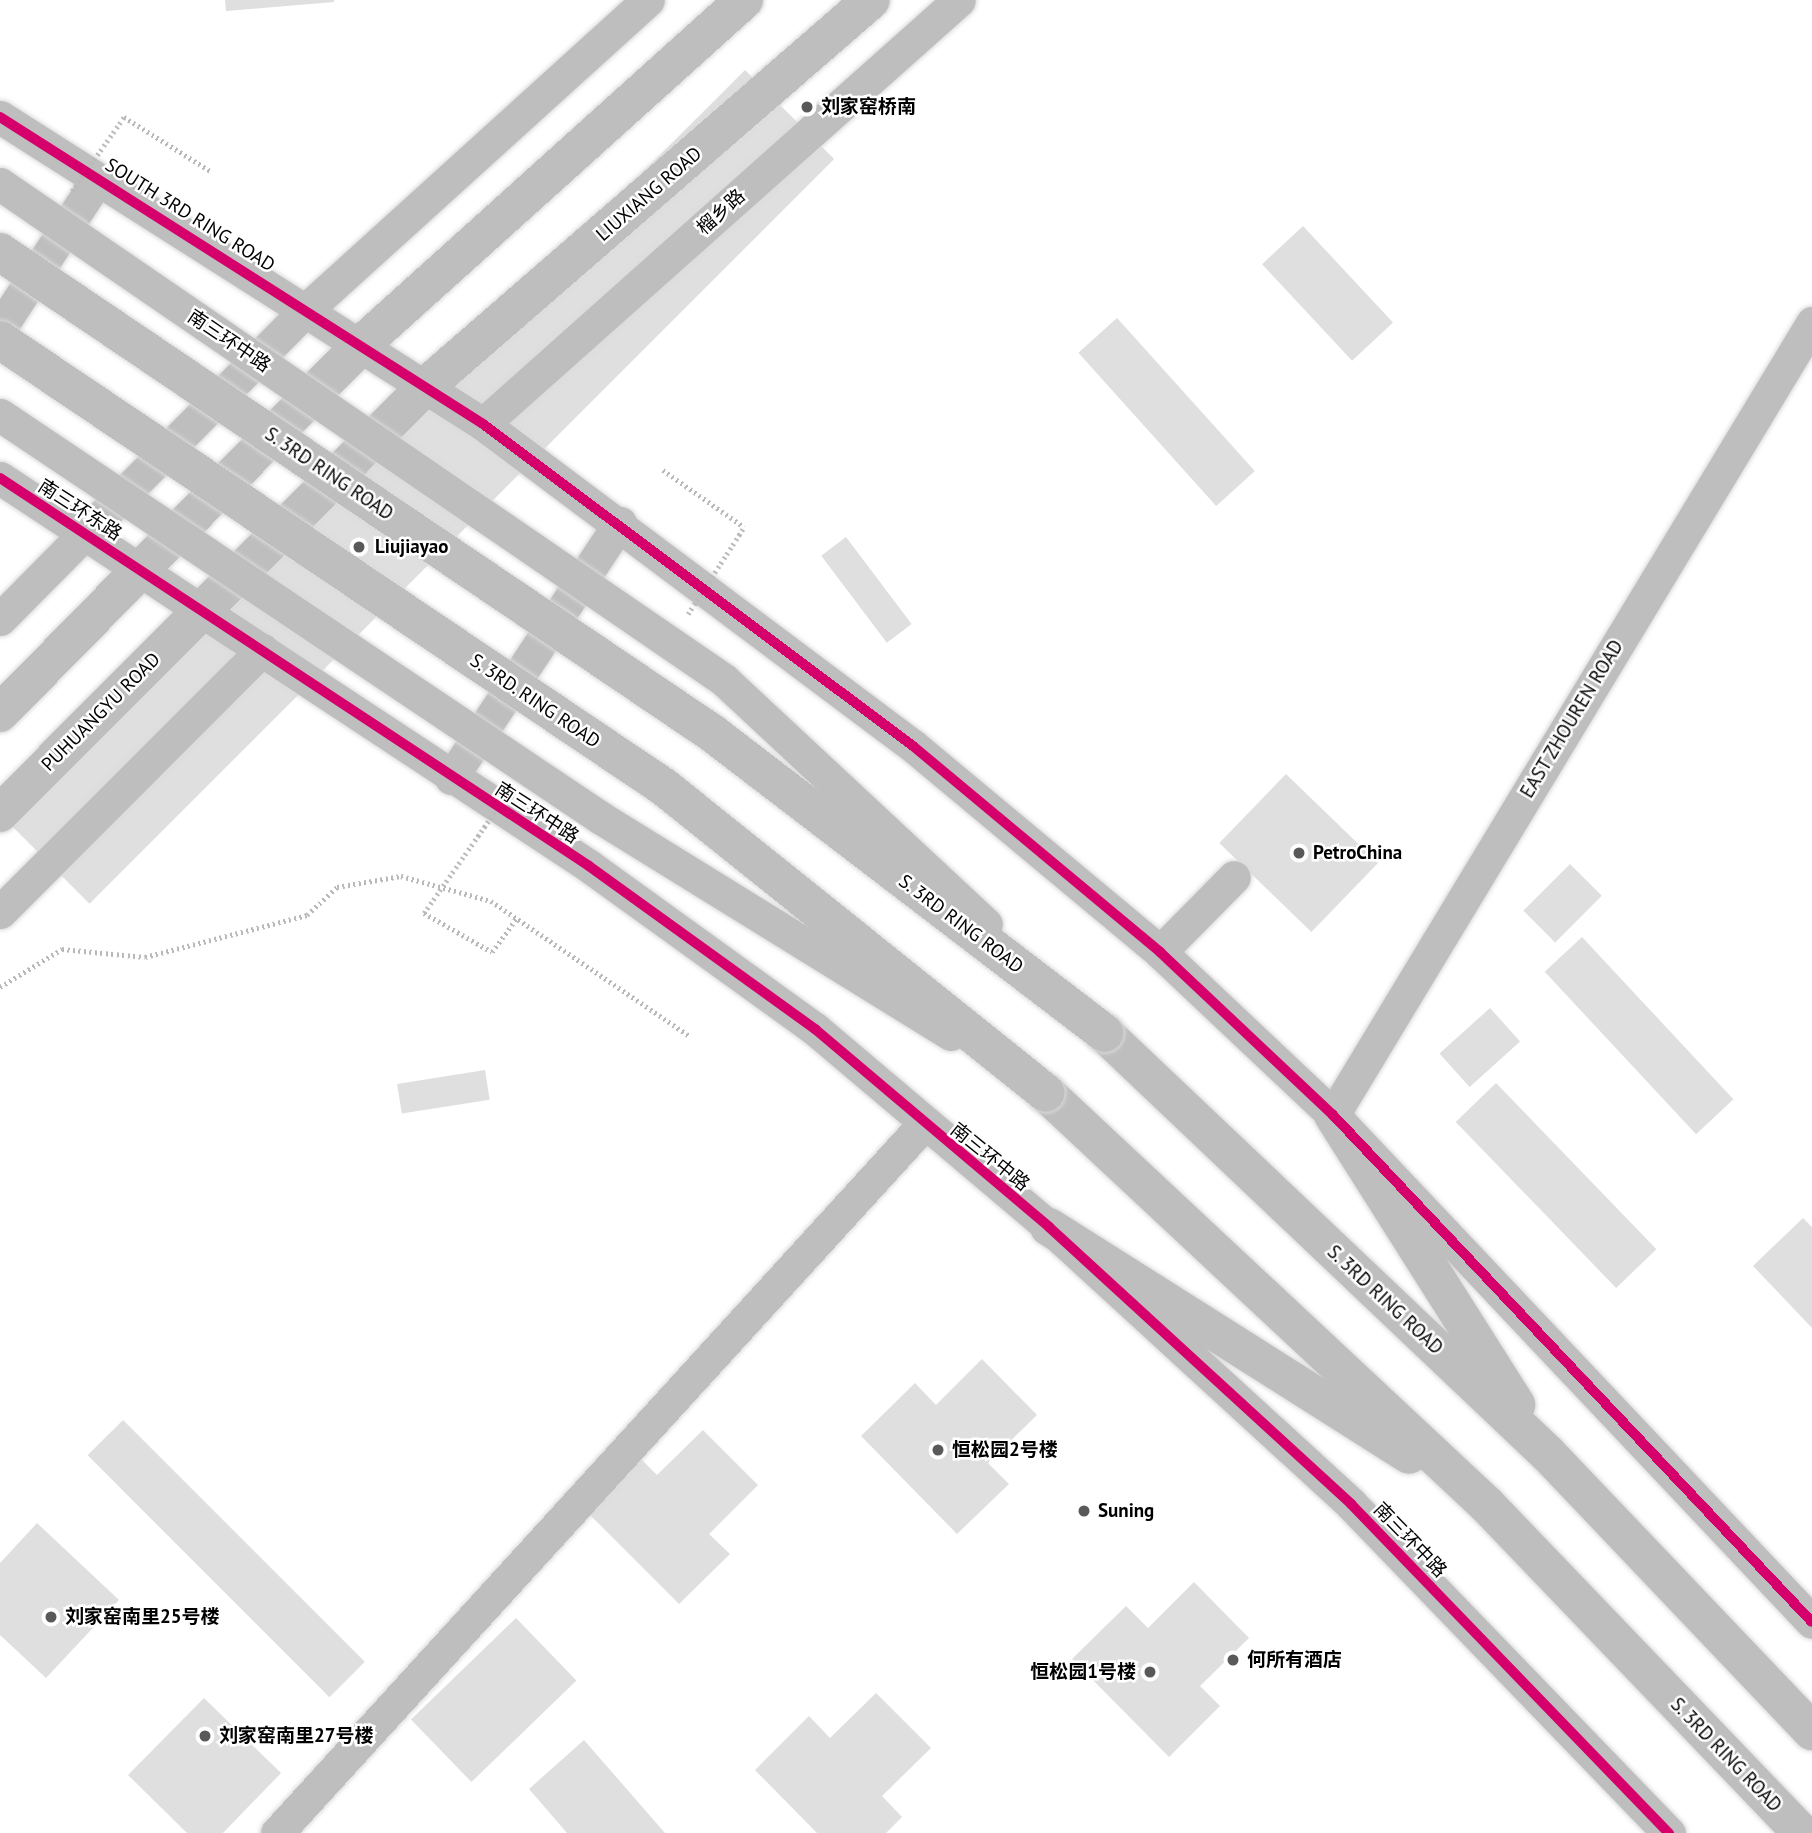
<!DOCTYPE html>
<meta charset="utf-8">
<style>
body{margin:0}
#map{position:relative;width:1812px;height:1833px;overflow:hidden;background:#fff;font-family:"PT Sans","Noto Sans SC",sans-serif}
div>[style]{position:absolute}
.building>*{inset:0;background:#dfdfdf;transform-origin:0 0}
.path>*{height:4.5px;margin-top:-2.25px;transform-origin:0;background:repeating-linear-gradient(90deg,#b9b9b9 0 2px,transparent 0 5.5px)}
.roads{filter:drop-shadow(0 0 2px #dbdbdb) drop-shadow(0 0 2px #dbdbdb)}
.minor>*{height:33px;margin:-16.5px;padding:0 16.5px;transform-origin:16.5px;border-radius:16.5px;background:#bebebe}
.major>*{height:38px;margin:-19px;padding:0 19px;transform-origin:19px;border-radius:19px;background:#bebebe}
.highway>*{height:38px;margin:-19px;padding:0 19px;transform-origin:19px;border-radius:19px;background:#bebebe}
.path-bridge>*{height:4.5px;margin-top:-2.25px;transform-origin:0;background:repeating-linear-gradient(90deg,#b9b9b9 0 2px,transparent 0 5.5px)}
.bridges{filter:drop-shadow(0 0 2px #dbdbdb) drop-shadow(0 0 2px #dbdbdb)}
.minor-bridge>*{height:33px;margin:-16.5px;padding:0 16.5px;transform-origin:16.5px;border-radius:16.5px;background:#bebebe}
.highway-bridge>*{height:38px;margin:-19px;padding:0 19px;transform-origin:19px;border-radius:19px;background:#bebebe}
.cycleway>*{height:10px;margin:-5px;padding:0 5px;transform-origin:5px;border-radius:5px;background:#d6006c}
.dots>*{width:19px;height:19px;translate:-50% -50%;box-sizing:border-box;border:4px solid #fff;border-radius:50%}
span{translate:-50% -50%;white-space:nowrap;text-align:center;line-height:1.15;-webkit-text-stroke:5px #fff;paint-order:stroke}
.poi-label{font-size:19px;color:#000;font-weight:700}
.left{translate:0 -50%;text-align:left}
.right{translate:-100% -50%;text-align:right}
.street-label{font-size:19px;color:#000}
</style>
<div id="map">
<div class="building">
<i style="clip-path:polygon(225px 0,334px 0,334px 2px,226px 11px)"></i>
<i style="left:745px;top:70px;width:126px;height:1053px;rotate:45deg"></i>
<i style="left:1303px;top:226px;width:132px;height:56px;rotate:47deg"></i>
<i style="left:1117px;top:318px;width:206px;height:52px;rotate:48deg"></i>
<i style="left:846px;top:537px;width:109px;height:31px;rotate:53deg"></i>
<i style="left:1286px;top:774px;width:128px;height:96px;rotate:44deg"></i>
<i style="left:1570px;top:864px;width:45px;height:66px;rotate:45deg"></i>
<i style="left:1582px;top:937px;width:222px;height:51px;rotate:47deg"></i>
<i style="left:1490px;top:1008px;width:45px;height:68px;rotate:48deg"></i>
<i style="left:485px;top:1070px;width:30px;height:89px;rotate:81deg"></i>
<i style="left:1496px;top:1083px;width:231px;height:56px;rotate:46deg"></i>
<i style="clip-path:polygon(1803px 1218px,1812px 1227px,1812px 1328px,1753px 1266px)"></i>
<i style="clip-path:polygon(982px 1359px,1037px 1415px,988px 1463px,1009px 1484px,957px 1534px,861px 1436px,915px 1383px,936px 1405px)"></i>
<i style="left:123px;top:1420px;width:342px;height:50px;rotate:45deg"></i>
<i style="clip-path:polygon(703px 1430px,758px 1485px,709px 1534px,730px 1554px,679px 1604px,582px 1507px,636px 1454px,657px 1475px)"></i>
<i style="clip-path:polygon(37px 1523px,119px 1600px,46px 1678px,0 1635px,0 1563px)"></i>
<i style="clip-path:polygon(1194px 1582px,1249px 1638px,1200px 1686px,1220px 1706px,1169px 1757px,1072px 1659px,1126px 1606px,1148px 1628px)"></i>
<i style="left:516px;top:1618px;width:87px;height:146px;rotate:46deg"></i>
<i style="clip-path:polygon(876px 1693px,931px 1748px,882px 1796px,902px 1817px,886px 1833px,817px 1833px,755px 1770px,809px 1716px,830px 1738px)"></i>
<i style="clip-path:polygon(204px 1698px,281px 1773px,223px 1833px,187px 1833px,128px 1775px)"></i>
<i style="clip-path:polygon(584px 1740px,665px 1833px,567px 1833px,529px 1789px)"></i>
</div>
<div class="path">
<i style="left:124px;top:117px;width:104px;rotate:32deg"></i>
<i style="left:663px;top:470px;width:99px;rotate:35.1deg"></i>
<i style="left:424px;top:913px;width:78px;rotate:29.8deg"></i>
<i style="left:492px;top:952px;width:41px;rotate:-54deg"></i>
<i style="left:0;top:987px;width:73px;rotate:-31.5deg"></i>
<i style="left:62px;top:949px;width:83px;rotate:5.5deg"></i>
<i style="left:145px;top:957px;width:167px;rotate:-14.5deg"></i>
<i style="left:307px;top:915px;width:41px;rotate:-43deg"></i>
<i style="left:337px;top:887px;width:65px;rotate:-9.8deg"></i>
<i style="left:401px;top:876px;width:93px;rotate:15.5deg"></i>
<i style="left:491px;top:901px;width:240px;rotate:34.2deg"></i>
</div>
<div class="roads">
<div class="minor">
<i style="left:0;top:117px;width:572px;rotate:32.44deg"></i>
<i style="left:483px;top:424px;width:537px;rotate:36.83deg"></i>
<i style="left:913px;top:746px;width:322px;rotate:39.8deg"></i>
<i style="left:1160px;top:952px;width:238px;rotate:43.3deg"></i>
<i style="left:1333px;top:1115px;width:697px;rotate:46.63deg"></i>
<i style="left:0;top:328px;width:178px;rotate:-56.7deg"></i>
<i style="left:483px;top:424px;width:637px;rotate:-41.69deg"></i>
<i style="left:0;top:478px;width:705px;rotate:33.37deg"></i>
<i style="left:589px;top:866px;width:279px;rotate:35.8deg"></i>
<i style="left:815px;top:1029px;width:307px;rotate:40.2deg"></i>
<i style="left:1049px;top:1227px;width:410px;rotate:42.5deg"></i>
<i style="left:1351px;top:1504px;width:458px;rotate:46deg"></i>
<i style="left:0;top:619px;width:436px;rotate:-45.3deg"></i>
<i style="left:307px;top:309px;width:460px;rotate:-42.2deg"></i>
<i style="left:451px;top:778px;width:306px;rotate:-56.5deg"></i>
<i style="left:0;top:912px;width:371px;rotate:-45deg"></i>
<i style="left:1160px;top:952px;width:105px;rotate:-45.4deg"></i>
<i style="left:1333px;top:1115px;width:926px;rotate:-58.83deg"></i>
<i style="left:277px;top:1833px;width:958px;rotate:-47.62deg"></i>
</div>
<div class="major">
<i style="left:0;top:713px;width:517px;rotate:-45.55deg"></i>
<i style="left:362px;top:344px;width:514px;rotate:-42deg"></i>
<i style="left:0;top:813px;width:602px;rotate:-45.07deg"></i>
<i style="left:425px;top:387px;width:590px;rotate:-40.95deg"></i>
</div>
<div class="highway">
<i style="left:1104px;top:1033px;width:612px;rotate:43.48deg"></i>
<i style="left:1548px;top:1454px;width:383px;rotate:46.4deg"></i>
<i style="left:1046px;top:1093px;width:604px;rotate:43.05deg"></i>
<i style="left:1487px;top:1505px;width:455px;rotate:46.2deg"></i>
<i style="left:1333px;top:1115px;width:343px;rotate:57.7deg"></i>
<i style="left:1049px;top:1227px;width:426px;rotate:32.3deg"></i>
</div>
</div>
<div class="path-bridge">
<i style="left:72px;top:191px;width:90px;rotate:-54.9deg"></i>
<i style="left:688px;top:614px;width:103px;rotate:-57.2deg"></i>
<i style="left:424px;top:913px;width:143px;rotate:-55deg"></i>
</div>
<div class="bridges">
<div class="minor-bridge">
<i style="left:0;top:184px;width:878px;rotate:34.41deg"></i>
<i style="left:724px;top:680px;width:358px;rotate:43deg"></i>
<i style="left:0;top:415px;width:724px;rotate:33.84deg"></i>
<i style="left:601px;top:818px;width:411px;rotate:31.7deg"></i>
</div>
<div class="highway-bridge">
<i style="left:0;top:252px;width:859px;rotate:34.04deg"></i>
<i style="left:712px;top:733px;width:494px;rotate:37.4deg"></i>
<i style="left:0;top:340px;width:800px;rotate:33.95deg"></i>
<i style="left:664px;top:787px;width:489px;rotate:38.7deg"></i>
</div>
</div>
<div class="cycleway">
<i style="left:0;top:117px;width:572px;rotate:32.44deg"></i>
<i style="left:483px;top:424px;width:537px;rotate:36.83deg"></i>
<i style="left:913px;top:746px;width:322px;rotate:39.8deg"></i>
<i style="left:1160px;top:952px;width:238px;rotate:43.3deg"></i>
<i style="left:1333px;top:1115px;width:697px;rotate:46.63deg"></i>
<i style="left:0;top:478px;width:705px;rotate:33.37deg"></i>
<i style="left:589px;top:866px;width:279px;rotate:35.8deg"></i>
<i style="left:815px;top:1029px;width:307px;rotate:40.2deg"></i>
<i style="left:1049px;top:1227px;width:410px;rotate:42.5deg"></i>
<i style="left:1351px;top:1504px;width:458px;rotate:46deg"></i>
</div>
<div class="dots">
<i style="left:807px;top:107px;background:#595959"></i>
<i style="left:359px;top:547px;background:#595959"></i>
<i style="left:1299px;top:853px;background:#595959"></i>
<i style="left:938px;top:1450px;background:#595959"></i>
<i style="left:1084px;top:1511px;background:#595959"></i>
<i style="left:51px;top:1617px;background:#595959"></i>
<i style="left:1233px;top:1660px;background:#595959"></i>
<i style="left:1150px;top:1672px;background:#595959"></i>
<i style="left:205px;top:1736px;background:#595959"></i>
</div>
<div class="poi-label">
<span class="left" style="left:821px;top:107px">刘家窑桥南</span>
<span class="left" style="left:375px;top:547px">Liujiayao</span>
<span class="left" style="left:1313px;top:853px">PetroChina</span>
<span class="left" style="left:952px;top:1450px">恒松园2号楼</span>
<span class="left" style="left:1098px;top:1511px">Suning</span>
<span class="left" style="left:65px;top:1617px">刘家窑南里25号楼</span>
<span class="left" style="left:1247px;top:1660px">何所有酒店</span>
<span class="right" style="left:1136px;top:1672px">恒松园1号楼</span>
<span class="left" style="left:219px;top:1736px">刘家窑南里27号楼</span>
</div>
<div class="street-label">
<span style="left:649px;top:194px;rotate:-41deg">LIUXIANG ROAD</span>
<span style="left:721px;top:212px;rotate:-42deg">榴乡路</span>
<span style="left:190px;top:215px;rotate:32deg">SOUTH 3RD RING ROAD</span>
<span style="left:229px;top:341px;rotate:34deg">南三环中路</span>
<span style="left:329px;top:474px;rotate:34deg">S. 3RD RING ROAD</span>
<span style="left:80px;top:510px;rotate:33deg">南三环东路</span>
<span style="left:535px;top:701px;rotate:34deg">S. 3RD. RING ROAD</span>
<span style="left:101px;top:712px;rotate:-45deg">PUHUANGYU ROAD</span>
<span style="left:1572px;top:719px;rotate:-59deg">EAST ZHOUREN ROAD</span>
<span style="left:537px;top:813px;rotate:33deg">南三环中路</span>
<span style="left:961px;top:924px;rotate:37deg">S. 3RD RING ROAD</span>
<span style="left:990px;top:1157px;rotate:39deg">南三环中路</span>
<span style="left:1385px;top:1300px;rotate:43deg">S. 3RD RING ROAD</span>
<span style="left:1410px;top:1540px;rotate:46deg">南三环中路</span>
<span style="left:1726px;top:1755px;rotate:46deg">S. 3RD RING ROAD</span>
</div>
</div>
